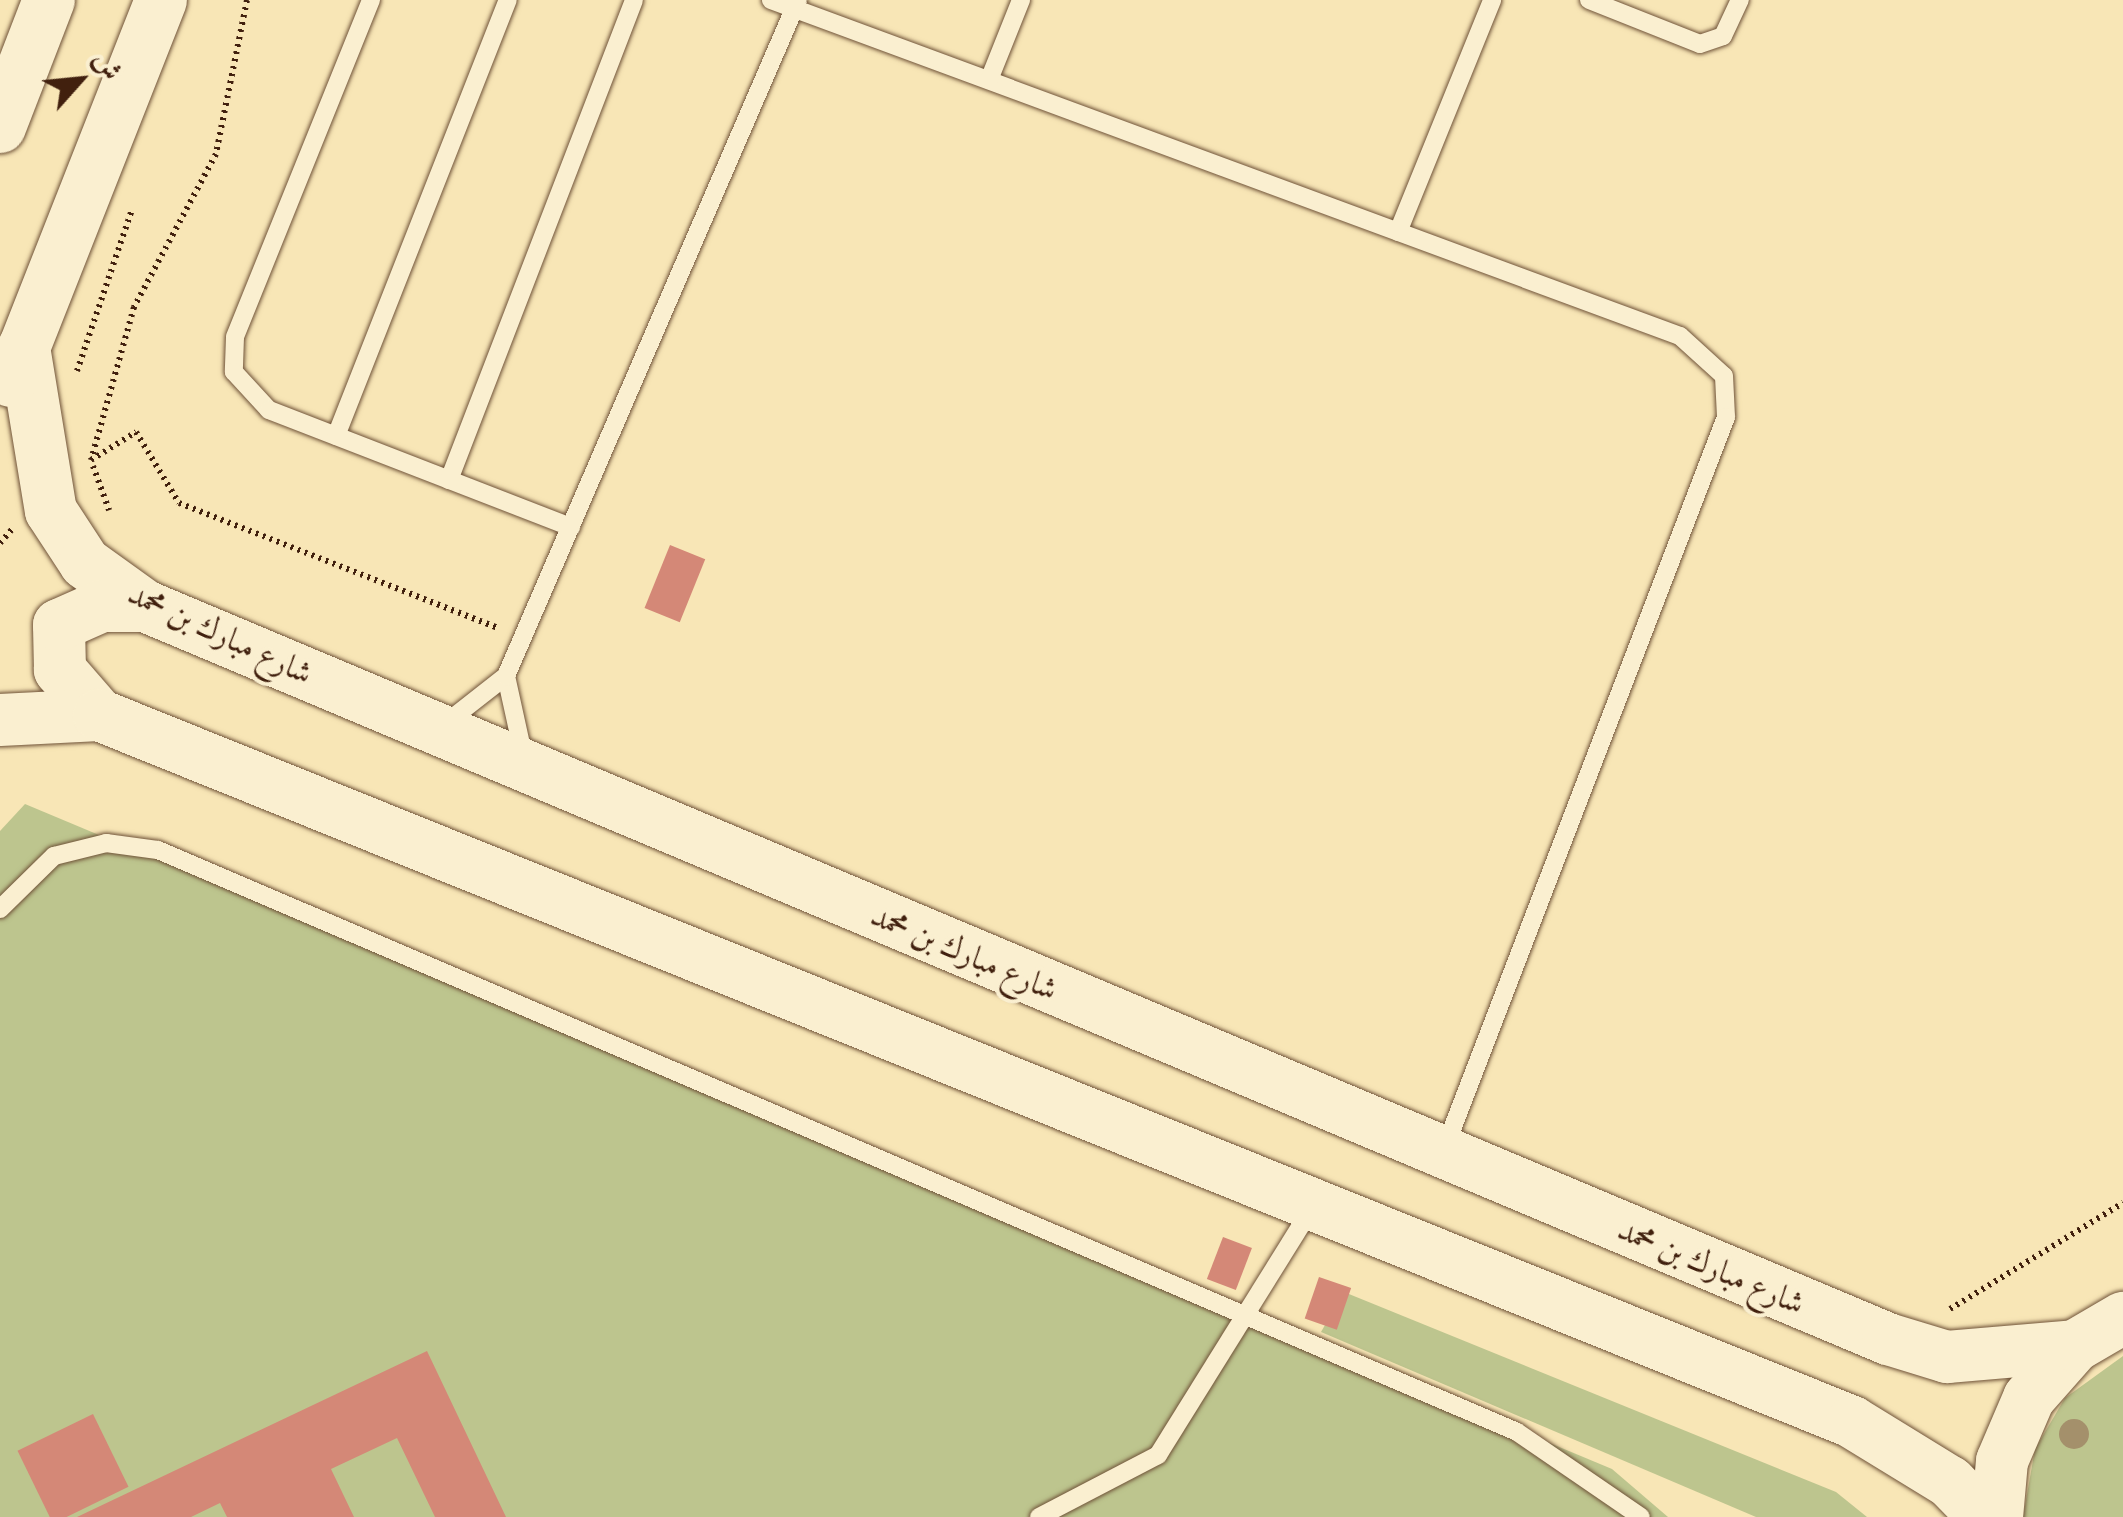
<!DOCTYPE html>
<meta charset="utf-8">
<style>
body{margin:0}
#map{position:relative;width:2123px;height:1517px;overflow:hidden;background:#f8e6b6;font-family:"Libre Bodoni",Amiri,serif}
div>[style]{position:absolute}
.green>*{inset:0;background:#bdc58e}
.building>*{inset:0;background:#d48877;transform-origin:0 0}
.path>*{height:6px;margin-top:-3px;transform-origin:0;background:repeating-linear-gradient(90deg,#41200e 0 2.5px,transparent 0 7.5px)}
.roads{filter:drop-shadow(0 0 2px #6f5238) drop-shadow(0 0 2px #6f5238)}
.lane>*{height:18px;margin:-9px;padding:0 9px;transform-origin:9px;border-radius:9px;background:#faefd0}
.secondary>*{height:52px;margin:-26px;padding:0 26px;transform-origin:26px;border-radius:26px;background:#faefd0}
.trees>*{width:30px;height:30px;margin:-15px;border-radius:50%;background:#a4906b}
span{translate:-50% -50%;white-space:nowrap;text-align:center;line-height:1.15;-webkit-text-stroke:8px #faefd0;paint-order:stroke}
.street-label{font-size:32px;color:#41200e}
.north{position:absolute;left:30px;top:30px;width:100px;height:100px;-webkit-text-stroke:8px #faefd0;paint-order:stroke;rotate:63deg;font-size:28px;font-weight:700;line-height:40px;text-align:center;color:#41200e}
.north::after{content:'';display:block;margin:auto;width:35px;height:45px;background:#41200e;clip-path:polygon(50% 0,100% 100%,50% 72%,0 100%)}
</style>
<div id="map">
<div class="green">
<i style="clip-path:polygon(25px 804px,1612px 1469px,1668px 1517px,0 1517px,0 831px)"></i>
<i style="clip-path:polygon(1344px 1292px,1836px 1492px,1867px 1517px,1756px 1517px,1321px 1332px)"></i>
<i style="clip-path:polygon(2123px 1356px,2123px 1517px,2023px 1517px,2035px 1449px,2065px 1398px)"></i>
</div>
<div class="building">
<i style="left:670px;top:545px;width:38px;height:68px;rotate:22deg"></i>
<i style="left:1223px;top:1237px;width:31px;height:45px;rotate:21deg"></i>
<i style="left:1319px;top:1277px;width:34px;height:44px;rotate:19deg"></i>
<i style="clip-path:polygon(427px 1351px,506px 1517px,435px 1517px,397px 1438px,331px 1469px,354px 1517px,227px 1517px,220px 1503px,191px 1517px,77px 1517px)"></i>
<i style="left:93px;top:1414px;width:81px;height:84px;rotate:64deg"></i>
</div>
<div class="path">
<i style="left:247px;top:0;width:157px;rotate:101.4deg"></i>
<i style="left:216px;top:154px;width:174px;rotate:118.2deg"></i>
<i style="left:134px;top:307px;width:159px;rotate:105.7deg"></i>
<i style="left:91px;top:460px;width:53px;rotate:-31.9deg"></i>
<i style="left:136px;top:432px;width:83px;rotate:58.8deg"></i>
<i style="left:179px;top:503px;width:343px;rotate:21.4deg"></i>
<i style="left:77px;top:371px;width:168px;rotate:-71.2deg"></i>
<i style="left:93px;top:466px;width:47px;rotate:70deg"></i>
<i style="left:0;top:543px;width:18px;rotate:-49deg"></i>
<i style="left:1950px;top:1309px;width:203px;rotate:-31.5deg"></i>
</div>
<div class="roads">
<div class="lane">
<i style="left:371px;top:0;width:363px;rotate:112deg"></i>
<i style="left:235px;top:337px;width:35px;rotate:92deg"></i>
<i style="left:234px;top:372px;width:52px;rotate:47.4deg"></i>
<i style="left:269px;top:410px;width:324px;rotate:21.2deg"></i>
<i style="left:771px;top:0;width:969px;rotate:20.29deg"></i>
<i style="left:1680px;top:336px;width:59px;rotate:42.3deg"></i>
<i style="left:1724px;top:376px;width:41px;rotate:87.2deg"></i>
<i style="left:1726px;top:417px;width:785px;rotate:111.04deg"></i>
<i style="left:1589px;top:0;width:119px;rotate:21.6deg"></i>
<i style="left:1700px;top:44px;width:24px;rotate:-19deg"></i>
<i style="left:1723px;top:36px;width:40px;rotate:-65deg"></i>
<i style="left:989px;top:80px;width:86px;rotate:-68.2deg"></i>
<i style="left:1398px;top:232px;width:250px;rotate:-67.9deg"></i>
<i style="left:336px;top:436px;width:469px;rotate:-68.5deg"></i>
<i style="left:449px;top:480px;width:514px;rotate:-68.92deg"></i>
<i style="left:506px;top:676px;width:79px;rotate:77.6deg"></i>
<i style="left:446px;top:723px;width:76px;rotate:-38.1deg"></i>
<i style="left:506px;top:676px;width:736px;rotate:-66.64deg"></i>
<i style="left:0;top:909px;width:76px;rotate:-44.5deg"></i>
<i style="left:54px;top:856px;width:54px;rotate:-14deg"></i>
<i style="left:106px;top:843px;width:52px;rotate:7.7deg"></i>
<i style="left:158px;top:850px;width:1478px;rotate:23.18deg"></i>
<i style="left:1517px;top:1432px;width:150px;rotate:34.4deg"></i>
<i style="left:1039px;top:1517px;width:134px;rotate:-27.5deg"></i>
<i style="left:1158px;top:1455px;width:290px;rotate:-58.1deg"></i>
</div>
<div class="secondary">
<i style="left:0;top:127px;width:136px;rotate:-68.9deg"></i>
<i style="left:24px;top:347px;width:166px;rotate:80.7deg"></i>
<i style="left:51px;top:511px;width:62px;rotate:56.8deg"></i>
<i style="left:85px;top:563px;width:74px;rotate:35.6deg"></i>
<i style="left:145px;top:606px;width:1891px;rotate:22.81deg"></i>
<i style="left:1888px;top:1339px;width:62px;rotate:17deg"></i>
<i style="left:1947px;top:1357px;width:128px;rotate:-4.9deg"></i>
<i style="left:11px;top:381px;width:409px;rotate:-68.5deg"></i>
<i style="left:99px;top:715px;width:60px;rotate:-130.9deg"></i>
<i style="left:60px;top:670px;width:45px;rotate:-91.3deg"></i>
<i style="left:59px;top:625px;width:47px;rotate:-23.8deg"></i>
<i style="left:102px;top:606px;width:43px"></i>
<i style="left:0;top:720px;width:99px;rotate:-2.9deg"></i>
<i style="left:99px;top:715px;width:1890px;rotate:21.96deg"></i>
<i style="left:1852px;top:1422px;width:115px;rotate:31.5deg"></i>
<i style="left:1950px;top:1482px;width:49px;rotate:45.8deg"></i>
<i style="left:1997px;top:1517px;width:56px;rotate:-84.9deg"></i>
<i style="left:2002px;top:1461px;width:69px;rotate:-66.8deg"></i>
<i style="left:2029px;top:1398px;width:69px;rotate:-48.5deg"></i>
<i style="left:2075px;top:1346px;width:56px;rotate:-30.3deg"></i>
</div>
</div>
<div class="trees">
<i style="left:2074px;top:1434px"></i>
</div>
<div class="street-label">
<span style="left:220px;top:634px;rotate:25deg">شارع مبارك بن محمد</span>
<span style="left:964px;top:953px;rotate:23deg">شارع مبارك بن محمد</span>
<span style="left:1711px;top:1267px;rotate:23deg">شارع مبارك بن محمد</span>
</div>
<div class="north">ش</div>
</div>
